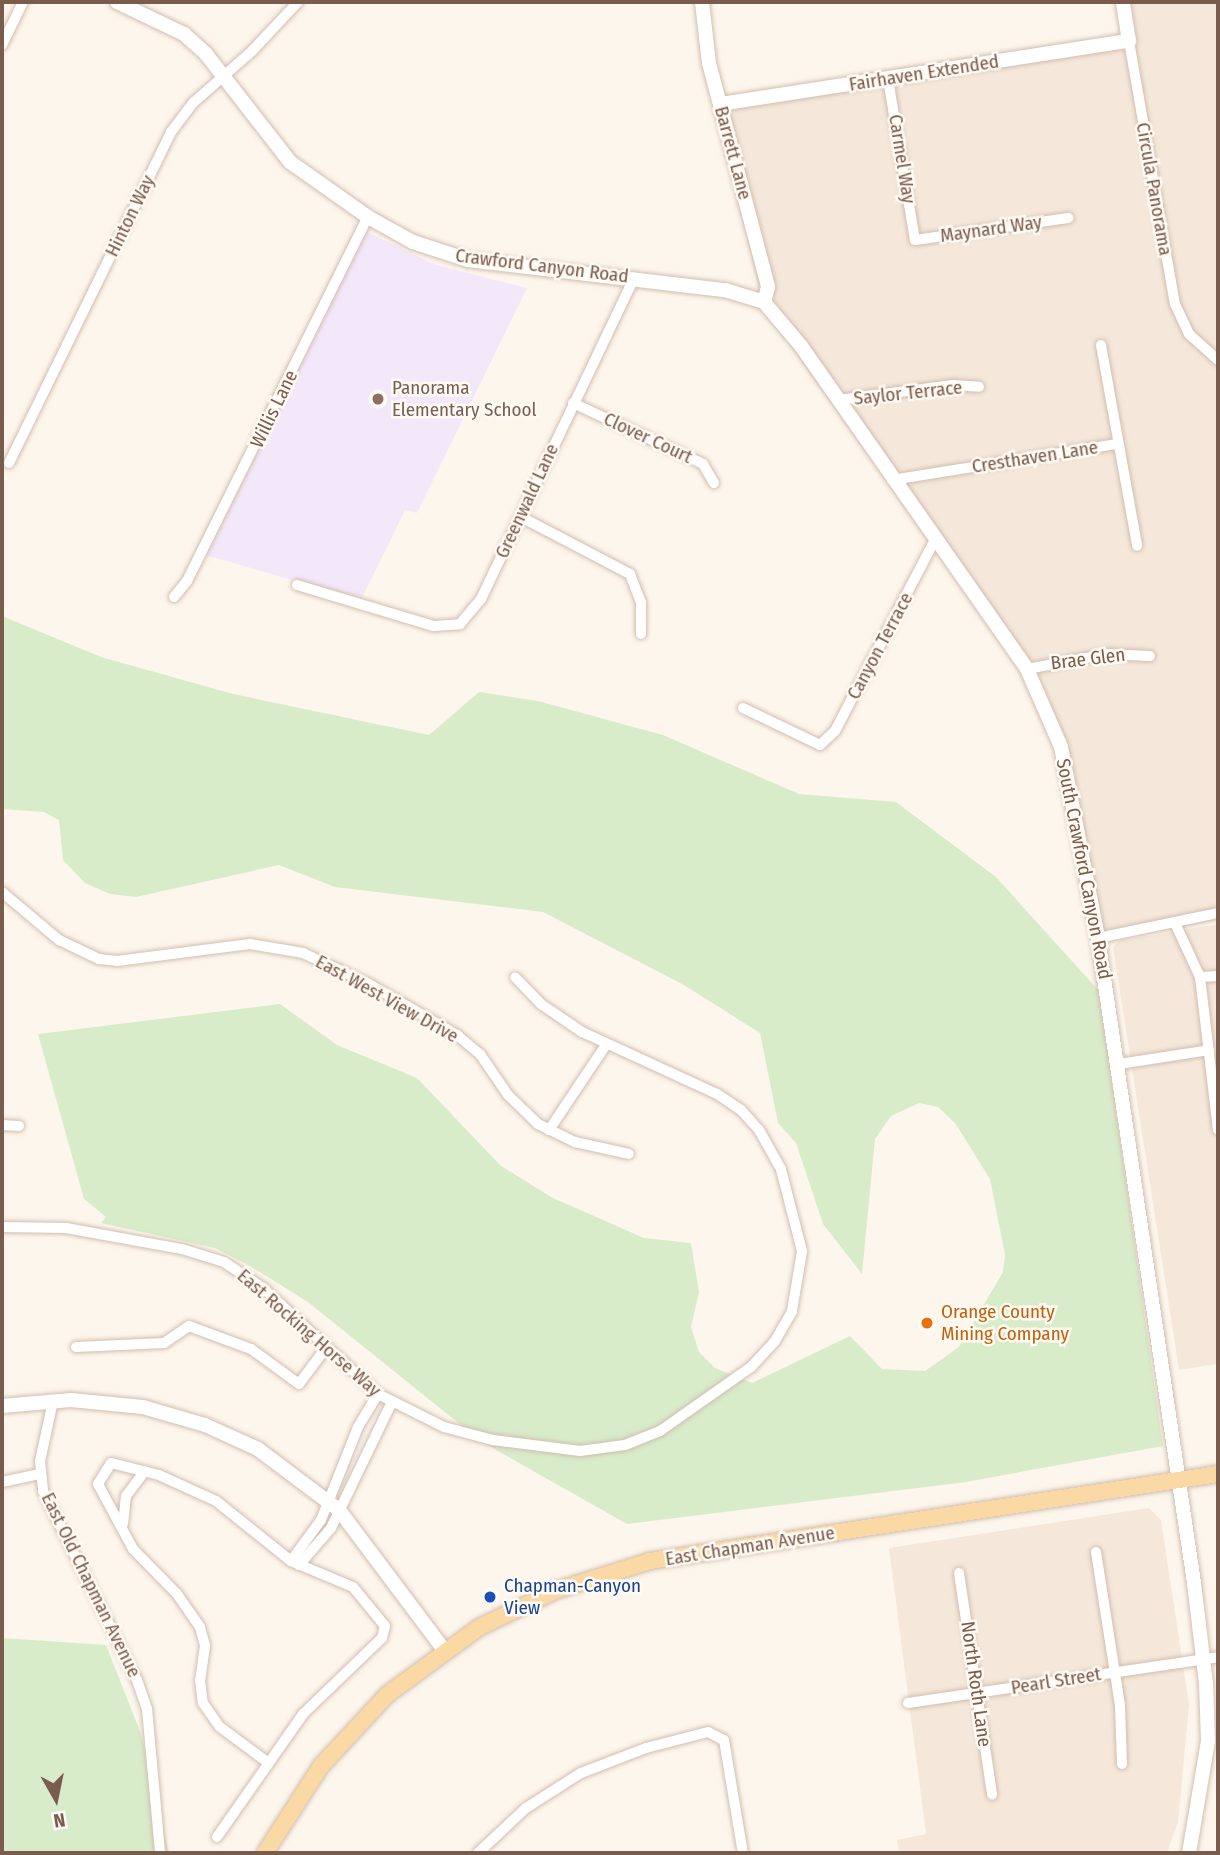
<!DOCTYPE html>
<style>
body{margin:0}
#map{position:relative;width:1220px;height:1855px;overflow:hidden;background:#fdf6ec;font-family:"Fira Sans Condensed",sans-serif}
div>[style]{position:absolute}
.residential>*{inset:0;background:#f5e8da}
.education>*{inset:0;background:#f3e8fa}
.green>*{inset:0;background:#d8ecc9}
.roads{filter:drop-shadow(0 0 2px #d1beb0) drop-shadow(0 0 2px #d1beb0)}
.street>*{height:10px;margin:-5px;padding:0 5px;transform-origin:5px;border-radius:5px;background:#fff}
.secondary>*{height:14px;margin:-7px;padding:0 7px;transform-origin:7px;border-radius:7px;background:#fff}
.primary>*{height:16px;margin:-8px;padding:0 8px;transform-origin:8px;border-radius:8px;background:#fbd9a5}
.dots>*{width:19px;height:19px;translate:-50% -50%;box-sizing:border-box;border:4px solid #fffaf3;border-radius:50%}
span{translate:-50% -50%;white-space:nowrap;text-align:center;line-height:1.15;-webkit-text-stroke:5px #fffaf3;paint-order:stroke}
.street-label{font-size:19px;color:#7a5c4d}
.education-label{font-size:19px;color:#785e54}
.left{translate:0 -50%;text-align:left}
.food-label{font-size:19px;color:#c56008}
.transit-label{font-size:19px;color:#164399}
.frame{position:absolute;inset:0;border:4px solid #7a5c4d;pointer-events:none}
.north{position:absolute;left:21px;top:1764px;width:70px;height:70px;-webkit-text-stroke:5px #fffaf3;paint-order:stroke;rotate:171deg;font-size:19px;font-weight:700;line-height:28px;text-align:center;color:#7a5c4d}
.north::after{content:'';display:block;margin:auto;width:24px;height:32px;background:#7a5c4d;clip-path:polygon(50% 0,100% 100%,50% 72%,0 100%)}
</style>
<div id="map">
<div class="residential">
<i style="clip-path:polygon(1118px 2px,1218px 2px,1218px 920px,1094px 943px,1064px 782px,1047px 724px,1021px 672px,763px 307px,715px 101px,1122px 39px)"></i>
<i style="clip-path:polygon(1218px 924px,1218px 1364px,1179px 1370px,1113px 947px,1119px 941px)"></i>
<i style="clip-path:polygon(1149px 1508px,1161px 1520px,1189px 1705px,1178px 1822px,1167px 1853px,899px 1853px,897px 1840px,926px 1834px,889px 1548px)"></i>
</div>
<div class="education">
<i style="clip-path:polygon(365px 231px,436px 265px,527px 288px,417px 513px,405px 510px,361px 600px,206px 555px)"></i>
</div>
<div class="green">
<i style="clip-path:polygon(2px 616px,101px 657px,233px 694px,429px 735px,479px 692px,538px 701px,663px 735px,799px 794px,896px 802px,996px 877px,1099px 991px,1163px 1446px,966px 1482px,627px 1524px,482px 1442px,308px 1302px,250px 1266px,215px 1248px,101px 1223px,106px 1217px,84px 1199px,38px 1034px,280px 1004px,337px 1045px,417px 1078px,501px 1166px,553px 1198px,644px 1238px,691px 1243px,699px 1292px,691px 1327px,699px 1352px,715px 1368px,752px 1383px,850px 1336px,882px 1369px,925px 1371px,959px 1347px,1003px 1272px,1005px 1255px,990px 1179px,955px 1123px,938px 1107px,919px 1103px,891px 1116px,875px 1139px,862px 1274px,823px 1224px,796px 1143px,778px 1123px,760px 1033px,684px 985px,543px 912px,335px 887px,279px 865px,136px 897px,110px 894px,85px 883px,63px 860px,59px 820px,44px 812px,2px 809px)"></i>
<i style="clip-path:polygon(2px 1638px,106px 1645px,141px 1734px,169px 1853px,2px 1853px)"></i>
</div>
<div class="roads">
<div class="street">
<i style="left:1129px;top:41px;width:267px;rotate:80.1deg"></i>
<i style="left:1175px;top:304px;width:33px;rotate:65deg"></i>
<i style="left:1189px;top:334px;width:39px;rotate:42deg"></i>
<i style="left:2px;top:45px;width:48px;rotate:-64deg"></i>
<i style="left:888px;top:79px;width:163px;rotate:80.5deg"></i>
<i style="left:915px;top:240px;width:155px;rotate:-8.2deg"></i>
<i style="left:1101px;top:345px;width:204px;rotate:79.8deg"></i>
<i style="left:838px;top:400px;width:116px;rotate:-7.4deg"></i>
<i style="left:953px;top:385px;width:26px;rotate:4deg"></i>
<i style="left:573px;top:403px;width:144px;rotate:25.1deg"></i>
<i style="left:703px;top:464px;width:22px;rotate:60deg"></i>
<i style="left:9px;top:463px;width:369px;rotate:-63.9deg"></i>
<i style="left:171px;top:132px;width:38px;rotate:-53deg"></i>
<i style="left:194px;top:102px;width:77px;rotate:-41.3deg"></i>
<i style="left:252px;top:51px;width:67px;rotate:-46.8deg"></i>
<i style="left:892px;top:480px;width:228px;rotate:-9.1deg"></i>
<i style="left:521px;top:517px;width:123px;rotate:27.6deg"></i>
<i style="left:630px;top:574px;width:30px;rotate:69deg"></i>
<i style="left:641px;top:602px;width:32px;rotate:90deg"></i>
<i style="left:297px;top:585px;width:143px;rotate:16.7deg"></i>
<i style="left:434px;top:626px;width:26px;rotate:-4deg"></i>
<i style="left:460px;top:624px;width:33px;rotate:-50deg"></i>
<i style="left:481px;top:599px;width:356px;rotate:-64.5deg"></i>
<i style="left:174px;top:597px;width:21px;rotate:-51deg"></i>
<i style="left:187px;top:581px;width:407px;rotate:-63.6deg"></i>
<i style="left:1027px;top:669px;width:81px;rotate:-10.6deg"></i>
<i style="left:1107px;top:654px;width:43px;rotate:2.7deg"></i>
<i style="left:743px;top:708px;width:85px;rotate:25.7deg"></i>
<i style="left:820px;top:745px;width:21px;rotate:-43deg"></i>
<i style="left:835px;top:731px;width:213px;rotate:-62.4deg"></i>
<i style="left:2px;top:892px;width:75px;rotate:40.1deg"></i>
<i style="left:59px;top:940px;width:44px;rotate:25.4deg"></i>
<i style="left:99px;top:959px;width:18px;rotate:6deg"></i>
<i style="left:117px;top:961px;width:134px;rotate:-7.3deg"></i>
<i style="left:250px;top:944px;width:54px;rotate:9.6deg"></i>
<i style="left:303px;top:953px;width:73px;rotate:25.2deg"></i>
<i style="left:369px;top:984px;width:102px;rotate:30.1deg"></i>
<i style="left:457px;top:1035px;width:30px;rotate:40deg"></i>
<i style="left:480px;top:1054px;width:50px;rotate:55.7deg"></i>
<i style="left:508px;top:1095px;width:42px;rotate:44deg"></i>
<i style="left:538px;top:1124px;width:41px;rotate:25.9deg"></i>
<i style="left:575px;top:1142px;width:55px;rotate:12.5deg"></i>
<i style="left:1175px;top:923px;width:60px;rotate:65.2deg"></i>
<i style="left:1200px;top:977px;width:154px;rotate:83.3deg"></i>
<i style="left:1098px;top:938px;width:123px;rotate:-11.8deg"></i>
<i style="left:1200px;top:977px;width:18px;rotate:-3deg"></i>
<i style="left:1119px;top:1064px;width:91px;rotate:-8.8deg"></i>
<i style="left:2px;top:1125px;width:17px;rotate:3deg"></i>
<i style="left:549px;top:1130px;width:102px;rotate:-56.2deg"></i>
<i style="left:2px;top:1227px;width:64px;rotate:0.9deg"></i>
<i style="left:66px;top:1228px;width:118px;rotate:10.3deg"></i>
<i style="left:182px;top:1249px;width:44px;rotate:17.2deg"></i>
<i style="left:224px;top:1262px;width:47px;rotate:33.7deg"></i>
<i style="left:263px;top:1288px;width:156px;rotate:42.7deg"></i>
<i style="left:378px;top:1394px;width:74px;rotate:26.6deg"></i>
<i style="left:444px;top:1427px;width:51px;rotate:14.9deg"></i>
<i style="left:493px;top:1440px;width:88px;rotate:7.2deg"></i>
<i style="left:580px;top:1451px;width:45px;rotate:-7.6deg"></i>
<i style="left:625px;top:1445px;width:38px;rotate:-22deg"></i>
<i style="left:660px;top:1431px;width:111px;rotate:-35.1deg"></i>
<i style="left:751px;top:1367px;width:35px;rotate:-47deg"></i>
<i style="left:775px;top:1341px;width:34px;rotate:-60deg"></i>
<i style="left:792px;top:1311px;width:61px;rotate:-80.5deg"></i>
<i style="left:802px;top:1251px;width:85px;rotate:-104.4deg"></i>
<i style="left:781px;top:1169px;width:45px;rotate:-119.4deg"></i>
<i style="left:759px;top:1130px;width:27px;rotate:-132deg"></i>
<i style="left:741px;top:1110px;width:29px;rotate:-146deg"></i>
<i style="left:717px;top:1094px;width:149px;rotate:-155.3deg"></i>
<i style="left:582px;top:1032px;width:50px;rotate:-145.7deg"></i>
<i style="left:541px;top:1004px;width:37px;rotate:-134deg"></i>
<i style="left:76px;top:1347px;width:88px;rotate:-2.6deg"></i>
<i style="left:164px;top:1343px;width:30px;rotate:-34deg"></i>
<i style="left:189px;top:1326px;width:66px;rotate:20.4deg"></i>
<i style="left:251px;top:1349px;width:59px;rotate:36.1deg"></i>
<i style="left:299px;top:1384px;width:44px;rotate:-53.4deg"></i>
<i style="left:53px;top:1401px;width:61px;rotate:102.2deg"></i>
<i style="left:40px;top:1461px;width:30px;rotate:84deg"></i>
<i style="left:43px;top:1491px;width:211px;rotate:63.6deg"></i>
<i style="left:137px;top:1680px;width:31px;rotate:71deg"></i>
<i style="left:147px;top:1709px;width:145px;rotate:84.8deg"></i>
<i style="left:2px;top:1482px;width:39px;rotate:-12deg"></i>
<i style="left:123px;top:1524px;width:28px;rotate:-84deg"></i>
<i style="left:126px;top:1496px;width:31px;rotate:-53deg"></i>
<i style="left:1096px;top:1552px;width:156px;rotate:81.1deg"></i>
<i style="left:1120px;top:1706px;width:58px;rotate:88deg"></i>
<i style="left:291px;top:1561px;width:51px;rotate:-53.8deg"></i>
<i style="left:321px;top:1520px;width:100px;rotate:-68.3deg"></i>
<i style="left:358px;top:1427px;width:39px;rotate:-59deg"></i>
<i style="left:299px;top:1565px;width:49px;rotate:-49.1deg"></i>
<i style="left:331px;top:1528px;width:140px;rotate:-64.2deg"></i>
<i style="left:959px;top:1573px;width:224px;rotate:81.5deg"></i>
<i style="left:908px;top:1703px;width:313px;rotate:-8.4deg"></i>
<i style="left:217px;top:1837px;width:150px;rotate:-55deg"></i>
<i style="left:303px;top:1714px;width:110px;rotate:-43.9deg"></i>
<i style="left:382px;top:1638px;width:12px;rotate:-76deg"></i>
<i style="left:385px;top:1626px;width:50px;rotate:-129.4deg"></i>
<i style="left:353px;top:1587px;width:67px;rotate:-157.2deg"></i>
<i style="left:291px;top:1561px;width:96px;rotate:-141.3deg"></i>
<i style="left:216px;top:1501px;width:63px;rotate:-155.5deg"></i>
<i style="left:159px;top:1475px;width:49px;rotate:-166deg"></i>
<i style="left:111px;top:1463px;width:25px;rotate:122deg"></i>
<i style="left:98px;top:1484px;width:74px;rotate:61.7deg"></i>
<i style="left:133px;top:1549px;width:63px;rotate:45.6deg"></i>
<i style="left:177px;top:1594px;width:40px;rotate:55.1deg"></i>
<i style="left:200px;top:1627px;width:20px;rotate:75deg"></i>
<i style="left:205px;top:1646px;width:34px;rotate:98deg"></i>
<i style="left:200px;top:1680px;width:23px;rotate:83deg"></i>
<i style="left:203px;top:1703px;width:29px;rotate:55deg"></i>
<i style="left:220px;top:1727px;width:57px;rotate:36.5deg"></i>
<i style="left:478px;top:1853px;width:66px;rotate:-43.2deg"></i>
<i style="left:526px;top:1808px;width:65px;rotate:-32.5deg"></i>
<i style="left:581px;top:1773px;width:70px;rotate:-21deg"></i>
<i style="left:646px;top:1748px;width:64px;rotate:-14.5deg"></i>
<i style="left:708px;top:1732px;width:18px;rotate:27deg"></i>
<i style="left:724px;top:1740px;width:115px;rotate:80.5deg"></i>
</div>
<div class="secondary">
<i style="left:117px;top:2px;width:74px;rotate:25.5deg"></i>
<i style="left:184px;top:34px;width:30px;rotate:42deg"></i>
<i style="left:206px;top:54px;width:137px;rotate:52.1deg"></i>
<i style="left:290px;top:162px;width:95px;rotate:35.2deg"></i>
<i style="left:368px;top:217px;width:51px;rotate:29.1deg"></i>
<i style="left:413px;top:242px;width:58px;rotate:18.1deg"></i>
<i style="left:468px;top:260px;width:259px;rotate:6.7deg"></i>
<i style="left:725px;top:290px;width:41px;rotate:17.1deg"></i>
<i style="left:764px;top:302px;width:57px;rotate:49.9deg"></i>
<i style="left:801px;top:346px;width:394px;rotate:55deg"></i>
<i style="left:1027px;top:669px;width:85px;rotate:66.4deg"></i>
<i style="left:1061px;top:747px;width:195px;rotate:79deg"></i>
<i style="left:1098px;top:938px;width:652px;rotate:81.53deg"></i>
<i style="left:1194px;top:1583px;width:101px;rotate:83.2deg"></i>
<i style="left:1206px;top:1683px;width:58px;rotate:88deg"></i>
<i style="left:1208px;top:1741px;width:114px;rotate:99.6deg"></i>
<i style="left:702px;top:2px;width:61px;rotate:83.5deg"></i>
<i style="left:709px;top:63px;width:232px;rotate:75.2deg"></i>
<i style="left:768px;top:287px;width:16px;rotate:105deg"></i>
<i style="left:720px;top:104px;width:414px;rotate:-8.8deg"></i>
<i style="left:1129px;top:41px;width:39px;rotate:-99deg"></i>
<i style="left:2px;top:1406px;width:69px;rotate:-5deg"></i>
<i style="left:71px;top:1400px;width:72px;rotate:5.6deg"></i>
<i style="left:143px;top:1407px;width:65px;rotate:16.2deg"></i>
<i style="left:205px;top:1425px;width:58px;rotate:24.4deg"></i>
<i style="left:258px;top:1449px;width:101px;rotate:37deg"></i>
<i style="left:339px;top:1510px;width:175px;rotate:53.1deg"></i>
</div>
<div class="primary">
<i style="left:265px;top:1853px;width:103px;rotate:-57.2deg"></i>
<i style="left:321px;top:1766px;width:98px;rotate:-47.1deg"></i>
<i style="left:388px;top:1694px;width:114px;rotate:-36.1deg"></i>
<i style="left:480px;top:1627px;width:85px;rotate:-25.7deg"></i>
<i style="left:557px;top:1590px;width:97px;rotate:-17.3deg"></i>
<i style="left:650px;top:1561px;width:575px;rotate:-8.71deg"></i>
</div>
</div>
<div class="dots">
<i style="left:378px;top:399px;background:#8d6e63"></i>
<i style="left:927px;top:1323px;background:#e8710a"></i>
<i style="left:490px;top:1597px;background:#1a4fb4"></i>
</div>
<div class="street-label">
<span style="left:924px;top:73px;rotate:-9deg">Fairhaven Extended</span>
<span style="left:733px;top:153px;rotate:75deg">Barrett Lane</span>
<span style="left:902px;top:159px;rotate:81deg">Carmel Way</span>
<span style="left:1154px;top:189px;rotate:80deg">Circula Panorama</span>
<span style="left:130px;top:216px;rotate:-64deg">Hinton Way</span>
<span style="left:991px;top:229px;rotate:-8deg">Maynard Way</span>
<span style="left:542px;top:266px;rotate:7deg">Crawford Canyon Road</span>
<span style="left:908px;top:393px;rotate:-6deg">Saylor Terrace</span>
<span style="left:274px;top:409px;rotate:-64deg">Willis Lane</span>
<span style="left:648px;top:438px;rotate:25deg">Clover Court</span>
<span style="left:1035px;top:457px;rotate:-9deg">Cresthaven Lane</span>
<span style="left:527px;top:501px;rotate:-65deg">Greenwald Lane</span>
<span style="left:880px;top:646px;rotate:-62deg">Canyon Terrace</span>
<span style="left:1088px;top:659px;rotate:-7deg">Brae Glen</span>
<span style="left:1084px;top:869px;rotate:79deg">South Crawford Canyon Road</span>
<span style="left:387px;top:999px;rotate:29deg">East West View Drive</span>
<span style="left:309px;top:1333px;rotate:41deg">East Rocking Horse Way</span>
<span style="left:750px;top:1546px;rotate:-9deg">East Chapman Avenue</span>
<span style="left:91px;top:1585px;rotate:64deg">East Old Chapman Avenue</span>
<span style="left:1056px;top:1681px;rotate:-9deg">Pearl Street</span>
<span style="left:976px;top:1684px;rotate:82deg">North Roth Lane</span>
</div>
<div class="education-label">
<span class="left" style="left:392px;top:399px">Panorama<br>Elementary School</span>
</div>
<div class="food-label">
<span class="left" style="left:941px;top:1323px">Orange County<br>Mining Company</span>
</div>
<div class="transit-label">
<span class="left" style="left:504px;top:1597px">Chapman-Canyon<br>View</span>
</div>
<div class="frame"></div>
<div class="north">N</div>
</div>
